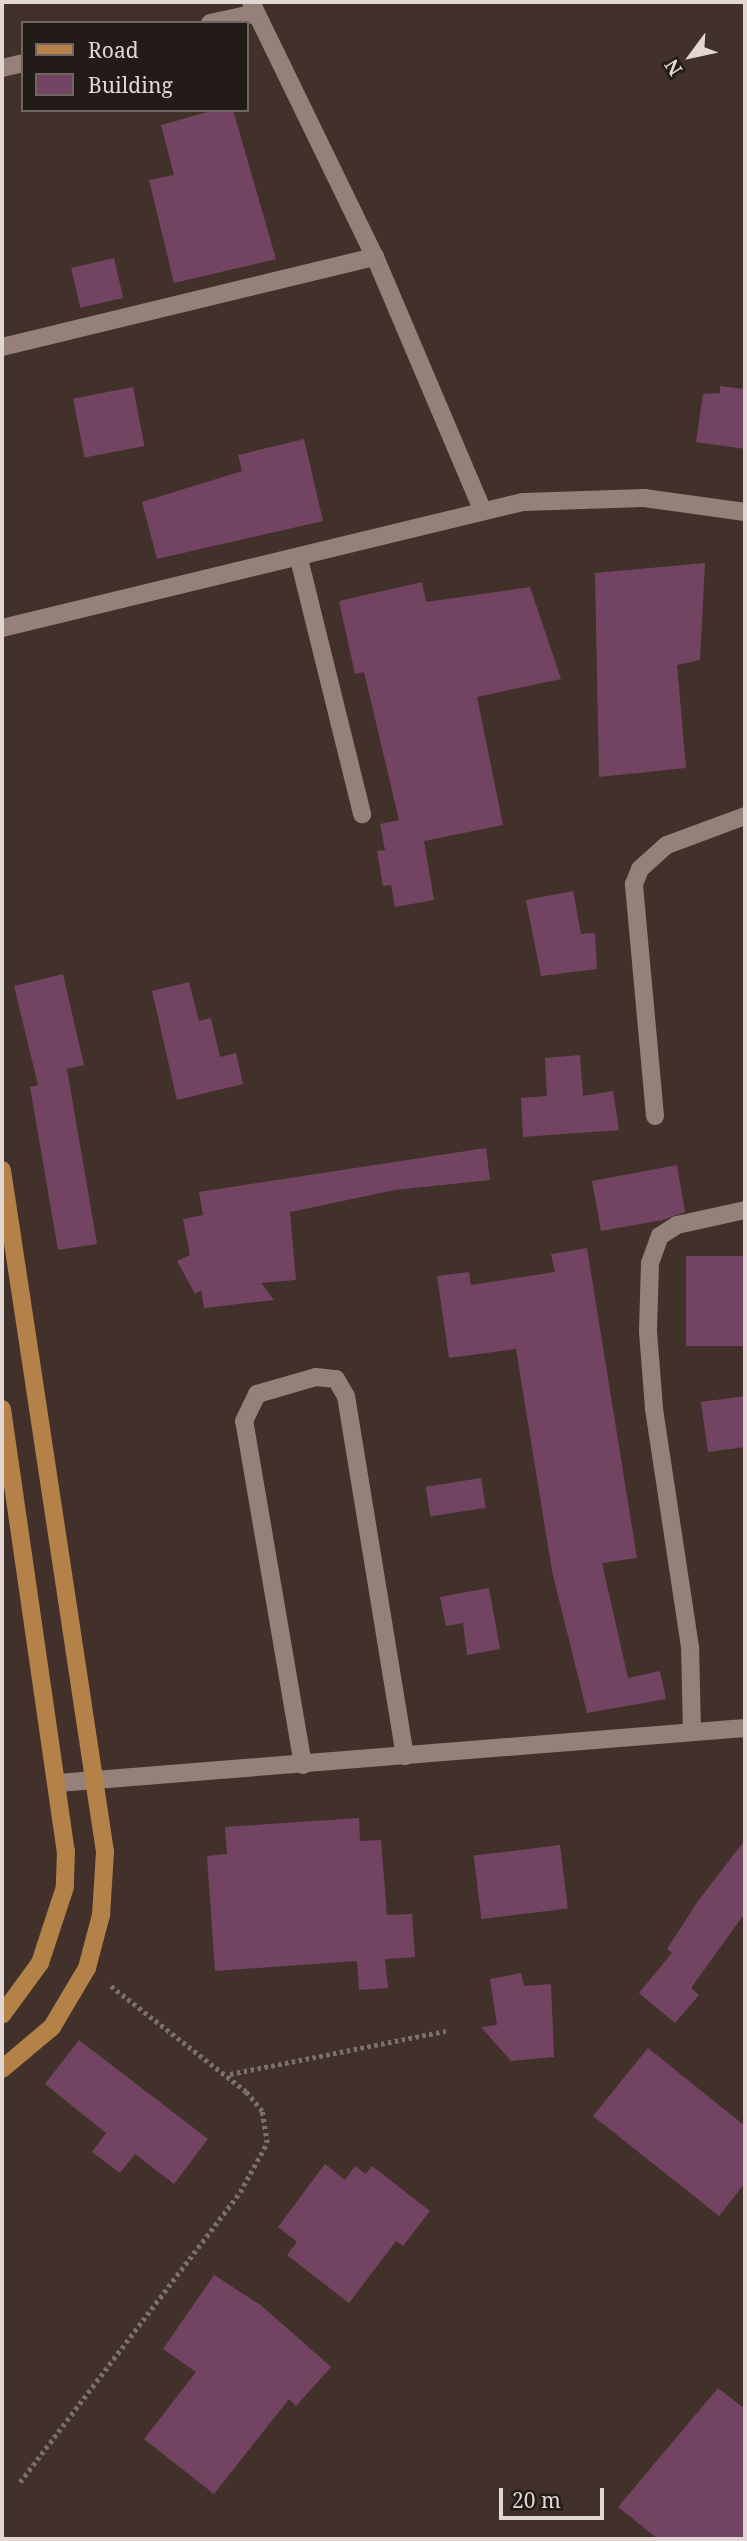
<!DOCTYPE html>
<style>
body{margin:0}
#map{position:relative;width:747px;height:2541px;overflow:hidden;background:#41312a;font-family:"Noto Serif",serif}
div>[style]{position:absolute}
.building>*{inset:0;background:#734462;transform-origin:0 0}
.path>*{height:4.5px;margin-top:-2.25px;transform-origin:0;background:repeating-linear-gradient(90deg,#7d6f69 0 3.5px,transparent 0 7px)}
.minor>*{height:18px;margin:-9px;padding:0 9px;transform-origin:9px;border-radius:9px;background:#958179}
.major>*{height:18px;margin:-9px;padding:0 9px;transform-origin:9px;border-radius:9px;background:#b48248}
span{translate:-50% -50%;white-space:nowrap;text-align:center;line-height:1.15;-webkit-text-stroke:7px #221b17;paint-order:stroke}
.frame{position:absolute;inset:0;border:4px solid #e2d7d2;pointer-events:none}
.legend{position:absolute;left:21px;top:21px;width:228px;height:91px;box-sizing:border-box;background:#221b17;border:2px solid #6f6662;margin:0;padding:9px 12px;list-style:none;font-size:21px;color:#e2d7d2}
.legend li{display:flex;align-items:center;gap:14px;height:35px}
.legend b{width:35px;border:2px solid #6f6662}
.north{position:absolute;left:656px;top:21px;width:70px;height:70px;-webkit-text-stroke:5px #221b17;paint-order:stroke;rotate:237deg;font-size:19px;font-weight:700;line-height:28px;text-align:center;color:#e2d7d2}
.north::after{content:'';display:block;margin:auto;width:24px;height:32px;background:#e2d7d2;clip-path:polygon(50% 0,100% 100%,50% 72%,0 100%)}
.scale{position:absolute;left:499px;top:2488px;width:105px;height:32px;box-sizing:border-box;border:4px solid #e2d7d2;border-top:0;padding-left:9px;font-size:21px;line-height:24px;white-space:nowrap;color:#e2d7d2;-webkit-text-stroke:5px #221b17;paint-order:stroke}
</style>
<div id="map">
<div class="building">
<i style="clip-path:polygon(215px 110px,233px 110px,276px 259px,174px 283px,149px 180px,174px 175px,161px 125px)"></i>
<i style="left:114px;top:258px;width:41px;height:44px;rotate:77deg"></i>
<i style="clip-path:polygon(720px 386px,745px 389px,745px 449px,696px 442px,703px 394px,720px 393px)"></i>
<i style="left:133px;top:387px;width:60px;height:61px;rotate:79deg"></i>
<i style="clip-path:polygon(304px 439px,323px 521px,157px 559px,142px 502px,242px 471px,238px 455px)"></i>
<i style="clip-path:polygon(705px 563px,700px 660px,677px 665px,686px 768px,599px 777px,595px 573px)"></i>
<i style="clip-path:polygon(422px 582px,426px 602px,530px 587px,561px 679px,477px 697px,503px 825px,424px 841px,434px 900px,395px 907px,391px 885px,383px 886px,377px 851px,385px 850px,380px 824px,399px 820px,364px 672px,355px 674px,339px 601px)"></i>
<i style="clip-path:polygon(573px 891px,581px 934px,595px 933px,597px 969px,541px 976px,526px 900px)"></i>
<i style="clip-path:polygon(63px 974px,84px 1065px,67px 1069px,97px 1244px,58px 1250px,30px 1087px,38px 1085px,14px 986px)"></i>
<i style="clip-path:polygon(189px 982px,199px 1021px,211px 1018px,220px 1057px,236px 1053px,243px 1084px,177px 1100px,152px 991px)"></i>
<i style="clip-path:polygon(580px 1055px,583px 1096px,613px 1091px,619px 1130px,523px 1137px,521px 1098px,547px 1096px,545px 1058px)"></i>
<i style="clip-path:polygon(486px 1148px,490px 1180px,395px 1190px,290px 1212px,296px 1280px,261px 1283px,274px 1300px,204px 1308px,201px 1290px,195px 1294px,177px 1261px,190px 1255px,183px 1219px,203px 1215px,199px 1192px)"></i>
<i style="clip-path:polygon(677px 1165px,685px 1212px,663px 1220px,601px 1231px,592px 1181px)"></i>
<i style="clip-path:polygon(587px 1248px,637px 1558px,602px 1563px,628px 1678px,660px 1671px,666px 1699px,587px 1713px,552px 1571px,516px 1349px,449px 1358px,437px 1276px,469px 1272px,471px 1285px,555px 1272px,551px 1254px)"></i>
<i style="left:745px;top:1256px;width:90px;height:59px;rotate:90deg"></i>
<i style="clip-path:polygon(745px 1396px,745px 1447px,708px 1452px,701px 1402px)"></i>
<i style="left:481px;top:1478px;width:30px;height:56px;rotate:81deg"></i>
<i style="clip-path:polygon(489px 1588px,500px 1649px,467px 1655px,463px 1623px,446px 1626px,440px 1597px)"></i>
<i style="clip-path:polygon(359px 1818px,360px 1841px,381px 1840px,387px 1915px,412px 1914px,415px 1957px,385px 1959px,388px 1988px,359px 1990px,357px 1961px,215px 1971px,207px 1856px,227px 1854px,225px 1827px)"></i>
<i style="clip-path:polygon(745px 1840px,745px 1913px,691px 1988px,699px 1995px,675px 2023px,639px 1993px,672px 1953px,667px 1949px,698px 1901px)"></i>
<i style="left:560px;top:1845px;width:64px;height:87px;rotate:83deg"></i>
<i style="clip-path:polygon(521px 1973px,524px 1986px,551px 1984px,554px 2057px,511px 2061px,481px 2027px,497px 2025px,490px 1979px)"></i>
<i style="clip-path:polygon(79px 2040px,208px 2139px,174px 2184px,135px 2154px,120px 2173px,92px 2152px,106px 2133px,45px 2084px)"></i>
<i style="clip-path:polygon(648px 2048px,745px 2126px,745px 2183px,719px 2216px,593px 2116px)"></i>
<i style="clip-path:polygon(325px 2164px,345px 2180px,355px 2166px,366px 2174px,372px 2166px,430px 2211px,403px 2246px,396px 2241px,349px 2303px,287px 2255px,297px 2242px,278px 2227px)"></i>
<i style="clip-path:polygon(214px 2275px,262px 2306px,331px 2367px,296px 2406px,289px 2399px,214px 2494px,144px 2439px,196px 2372px,163px 2349px)"></i>
<i style="clip-path:polygon(718px 2388px,745px 2409px,745px 2539px,658px 2539px,618px 2507px)"></i>
</div>
<div class="path">
<i style="left:230px;top:2074px;width:220px;rotate:-11.3deg"></i>
<i style="left:20px;top:2482px;width:364px;rotate:-52.8deg"></i>
<i style="left:240px;top:2192px;width:56px;rotate:-61.1deg"></i>
<i style="left:267px;top:2143px;width:32px;rotate:-99deg"></i>
<i style="left:262px;top:2111px;width:25px;rotate:-130deg"></i>
<i style="left:246px;top:2092px;width:175px;rotate:-142deg"></i>
</div>
<div class="minor">
<i style="left:251px;top:2px;width:284px;rotate:64.1deg"></i>
<i style="left:375px;top:257px;width:276px;rotate:67deg"></i>
<i style="left:210px;top:23px;width:47px;rotate:-12.3deg"></i>
<i style="left:2px;top:68px;width:22px;rotate:-13deg"></i>
<i style="left:2px;top:347px;width:384px;rotate:-13.6deg"></i>
<i style="left:299px;top:559px;width:263px;rotate:76.1deg"></i>
<i style="left:2px;top:628px;width:536px;rotate:-13.6deg"></i>
<i style="left:523px;top:502px;width:121px;rotate:-1.9deg"></i>
<i style="left:644px;top:498px;width:102px;rotate:7.9deg"></i>
<i style="left:655px;top:1116px;width:233px;rotate:-95.2deg"></i>
<i style="left:634px;top:884px;width:16px;rotate:-68deg"></i>
<i style="left:640px;top:869px;width:36px;rotate:-42deg"></i>
<i style="left:667px;top:845px;width:83px;rotate:-20.4deg"></i>
<i style="left:692px;top:1732px;width:85px;rotate:-91.3deg"></i>
<i style="left:690px;top:1647px;width:242px;rotate:-98.6deg"></i>
<i style="left:654px;top:1408px;width:77px;rotate:-94.5deg"></i>
<i style="left:648px;top:1331px;width:68px;rotate:-88.3deg"></i>
<i style="left:650px;top:1263px;width:29px;rotate:-70deg"></i>
<i style="left:660px;top:1236px;width:20px;rotate:-33deg"></i>
<i style="left:677px;top:1225px;width:70px;rotate:-12.4deg"></i>
<i style="left:303px;top:1765px;width:349px;rotate:-99.7deg"></i>
<i style="left:244px;top:1421px;width:30px;rotate:-64deg"></i>
<i style="left:257px;top:1394px;width:61px;rotate:-16.1deg"></i>
<i style="left:316px;top:1377px;width:20px;rotate:6deg"></i>
<i style="left:336px;top:1379px;width:20px;rotate:60deg"></i>
<i style="left:346px;top:1396px;width:365px;rotate:80.7deg"></i>
<i style="left:58px;top:1783px;width:689px;rotate:-4.58deg"></i>
</div>
<div class="major">
<i style="left:2px;top:1170px;width:690px;rotate:81.41deg"></i>
<i style="left:105px;top:1852px;width:63px;rotate:93.6deg"></i>
<i style="left:101px;top:1915px;width:55px;rotate:104.8deg"></i>
<i style="left:87px;top:1968px;width:69px;rotate:120.7deg"></i>
<i style="left:52px;top:2027px;width:65px;rotate:140deg"></i>
<i style="left:2px;top:1409px;width:447px;rotate:81.8deg"></i>
<i style="left:66px;top:1851px;width:36px;rotate:92deg"></i>
<i style="left:65px;top:1887px;width:80px;rotate:108.2deg"></i>
<i style="left:40px;top:1963px;width:64px;rotate:126.2deg"></i>
</div>
<div class="frame"></div>
<ul class="legend">
<li><b style="height:9px;background:#b48248"></b>Road</li>
<li><b style="height:19px;background:#734462"></b>Building</li>
</ul>
<div class="north">N</div>
<div class="scale">20 m</div>
</div>
